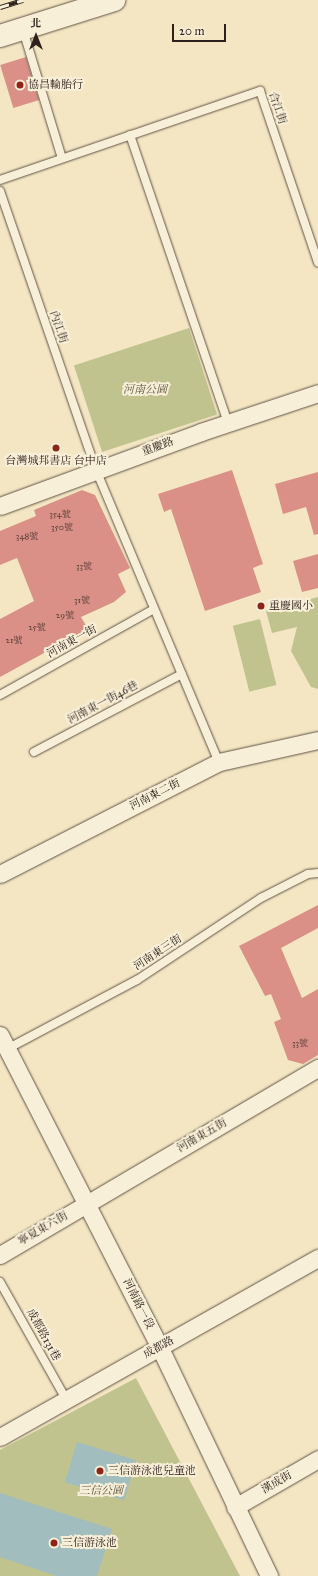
<!DOCTYPE html>
<meta charset="utf-8">
<style>
body{margin:0}
#map{position:relative;width:318px;height:1576px;overflow:hidden;background:#f4e6c3;font-family:"IM FELL Great Primer","Noto Serif TC",serif}
div>[style]{position:absolute}
.green>*{inset:0;background:#c1c38f;transform-origin:0 0}
.water>*{inset:0;background:#a1bdbe;transform-origin:0 0}
.building>*{inset:0;background:#da9087;transform-origin:0 0}
.roads{filter:drop-shadow(0 0 1px #605245) drop-shadow(0 0 1px #605245)}
.service>*{height:8px;margin:-4px;padding:0 4px;transform-origin:4px;border-radius:4px;background:#f8efd8}
.minor>*{height:17px;margin:-8.5px;padding:0 8.5px;transform-origin:8.5px;border-radius:8.5px;background:#f8efd8}
.secondary>*{height:22px;margin:-11px;padding:0 11px;transform-origin:11px;border-radius:11px;background:#f8efd8}
.rail>*{height:4.5px;margin-top:-2.25px;transform-origin:0;background:repeating-linear-gradient(90deg,#f8efd8 0 9px,#2e211b 0 18px);box-sizing:border-box;border-block:1px solid #2e211b}
.dots>*{width:11px;height:11px;translate:-50% -50%;box-sizing:border-box;border:2px solid #f8efd8;border-radius:50%}
span{translate:-50% -50%;white-space:nowrap;text-align:center;line-height:1.15;-webkit-text-stroke:4px #f8efd8;paint-order:stroke}
.number-label{font-size:9px;color:#593d36}
.number-label span{-webkit-text-stroke-width:0}
.poi-label{font-size:11px;color:#2e211b}
.left{translate:0 -50%;text-align:left}
.street-label{font-size:11px;color:#2e211b}
.park-label{font-size:11px;color:#5a523e;font-style:italic}
.north{position:absolute;left:16px;top:16px;width:40px;height:40px;-webkit-text-stroke:3px #f8efd8;paint-order:stroke;rotate:0deg;font-size:11px;font-weight:700;line-height:16px;text-align:center;color:#2e211b}
.north::after{content:'';display:block;margin:auto;width:14px;height:18px;background:#2e211b;clip-path:polygon(50% 0,100% 100%,50% 72%,0 100%)}
.scale{position:absolute;left:172px;top:24px;width:54px;height:18px;box-sizing:border-box;border:2px solid #2e211b;border-top:0;padding-left:5px;font-size:12px;line-height:14px;white-space:nowrap;color:#2e211b;-webkit-text-stroke:3px #f8efd8;paint-order:stroke}
</style>
<div id="map">
<div class="green">
<i style="left:189px;top:328px;width:91px;height:121px;rotate:72deg"></i>
<i style="clip-path:polygon(318px 597px,318px 689px,311px 687px,291px 651px,297px 627px,272px 633px,266px 611px)"></i>
<i style="left:260px;top:619px;width:68px;height:28px;rotate:76deg"></i>
<i style="clip-path:polygon(136px 1378px,240px 1576px,0 1576px,0 1450px)"></i>
</div>
<div class="water">
<i style="left:77px;top:1442px;width:62px;height:42px;rotate:17deg"></i>
<i style="clip-path:polygon(0 1493px,112px 1529px,97px 1576px,57px 1576px,0 1557px)"></i>
</div>
<div class="building">
<i style="left:26px;top:57px;width:45px;height:27px;rotate:73deg"></i>
<i style="clip-path:polygon(232px 470px,263px 564px,253px 568px,261px 592px,205px 611px,171px 509px,164px 512px,158px 494px)"></i>
<i style="clip-path:polygon(318px 472px,318px 534px,314px 535px,306px 507px,283px 514px,275px 484px)"></i>
<i style="clip-path:polygon(82px 490px,95px 495px,130px 568px,118px 574px,126px 592px,114px 602px,81px 617px,88px 629px,0 677px,0 619px,34px 601px,17px 558px,0 565px,0 531px,36px 516px,34px 510px)"></i>
<i style="clip-path:polygon(318px 554px,318px 588px,302px 592px,293px 561px)"></i>
<i style="clip-path:polygon(318px 905px,318px 928px,281px 948px,302px 998px,318px 989px,318px 1055px,303px 1064px,288px 1060px,274px 1022px,281px 1019px,271px 994px,265px 996px,239px 946px)"></i>
</div>
<div class="roads">
<div class="service">
<i style="left:23px;top:30px;width:134px;rotate:73.1deg"></i>
<i style="left:130px;top:135px;width:304px;rotate:71.2deg"></i>
<i style="left:0;top:180px;width:275px;rotate:-18.9deg"></i>
<i style="left:260px;top:91px;width:181px;rotate:71.3deg"></i>
<i style="left:0;top:191px;width:295px;rotate:71deg"></i>
<i style="left:96px;top:470px;width:317px;rotate:67.2deg"></i>
<i style="left:0;top:695px;width:176px;rotate:-29.2deg"></i>
<i style="left:34px;top:752px;width:167px;rotate:-27.8deg"></i>
<i style="left:7px;top:1049px;width:147px;rotate:-28deg"></i>
<i style="left:137px;top:980px;width:149px;rotate:-33.5deg"></i>
<i style="left:261px;top:898px;width:53px;rotate:-27.1deg"></i>
<i style="left:308px;top:874px;width:10px;rotate:-6deg"></i>
<i style="left:0;top:1282px;width:134px;rotate:60.6deg"></i>
</div>
<div class="minor">
<i style="left:0;top:506px;width:214px;rotate:-20.2deg"></i>
<i style="left:201px;top:432px;width:123px;rotate:-18.4deg"></i>
<i style="left:0;top:874px;width:246px;rotate:-27.1deg"></i>
<i style="left:219px;top:762px;width:101px;rotate:-12.5deg"></i>
<i style="left:0;top:1035px;width:352px;rotate:62.9deg"></i>
<i style="left:160px;top:1348px;width:253px;rotate:64.4deg"></i>
<i style="left:0;top:1255px;width:369px;rotate:-30.5deg"></i>
<i style="left:0;top:1437px;width:365px;rotate:-29.4deg"></i>
<i style="left:235px;top:1507px;width:96px;rotate:-30deg"></i>
</div>
<div class="secondary">
<i style="left:0;top:36px;width:120px;rotate:-17.5deg"></i>
</div>
</div>
<div class="rail">
<i style="left:0;top:7px;width:24px;rotate:-17deg"></i>
</div>
<div class="dots">
<i style="left:20px;top:85px;background:#8f2418"></i>
<i style="left:56px;top:448px;background:#8f2418"></i>
<i style="left:261px;top:606px;background:#8f2418"></i>
<i style="left:100px;top:1471px;background:#8f2418"></i>
<i style="left:54px;top:1543px;background:#8f2418"></i>
</div>
<div class="number-label">
<span style="left:60px;top:514px">354號</span>
<span style="left:62px;top:527px">350號</span>
<span style="left:27px;top:536px">348號</span>
<span style="left:84px;top:566px">33號</span>
<span style="left:82px;top:600px">31號</span>
<span style="left:65px;top:615px">29號</span>
<span style="left:37px;top:627px">25號</span>
<span style="left:14px;top:640px">21號</span>
<span style="left:300px;top:1043px">33號</span>
</div>
<div class="poi-label">
<span class="left" style="left:28px;top:85px">協昌輪胎行</span>
<span style="left:56px;top:461px">台灣城邦書店 台中店</span>
<span class="left" style="left:269px;top:606px">重慶國小</span>
<span class="left" style="left:108px;top:1471px">三信游泳池兒童池</span>
<span class="left" style="left:62px;top:1543px">三信游泳池</span>
</div>
<div class="street-label">
<span style="left:277px;top:108px;rotate:71deg">合江街</span>
<span style="left:58px;top:327px;rotate:71deg">內江街</span>
<span style="left:158px;top:447px;rotate:-20deg">重慶路</span>
<span style="left:72px;top:642px;rotate:-29deg">河南東一街</span>
<span style="left:103px;top:703px;rotate:-28deg">河南東一街46巷</span>
<span style="left:155px;top:795px;rotate:-27deg">河南東二街</span>
<span style="left:158px;top:953px;rotate:-33deg">河南東三街</span>
<span style="left:202px;top:1136px;rotate:-30deg">河南東五街</span>
<span style="left:43px;top:1229px;rotate:-30deg">寧夏東六街</span>
<span style="left:138px;top:1304px;rotate:63deg">河南路一段</span>
<span style="left:43px;top:1335px;rotate:61deg">成都路131巷</span>
<span style="left:159px;top:1348px;rotate:-29deg">成都路</span>
<span style="left:277px;top:1483px;rotate:-30deg">漢成街</span>
</div>
<div class="park-label">
<span style="left:145px;top:390px">河南公園</span>
<span style="left:101px;top:1491px">三信公園</span>
</div>
<div class="north">北</div>
<div class="scale">20 m</div>
</div>
